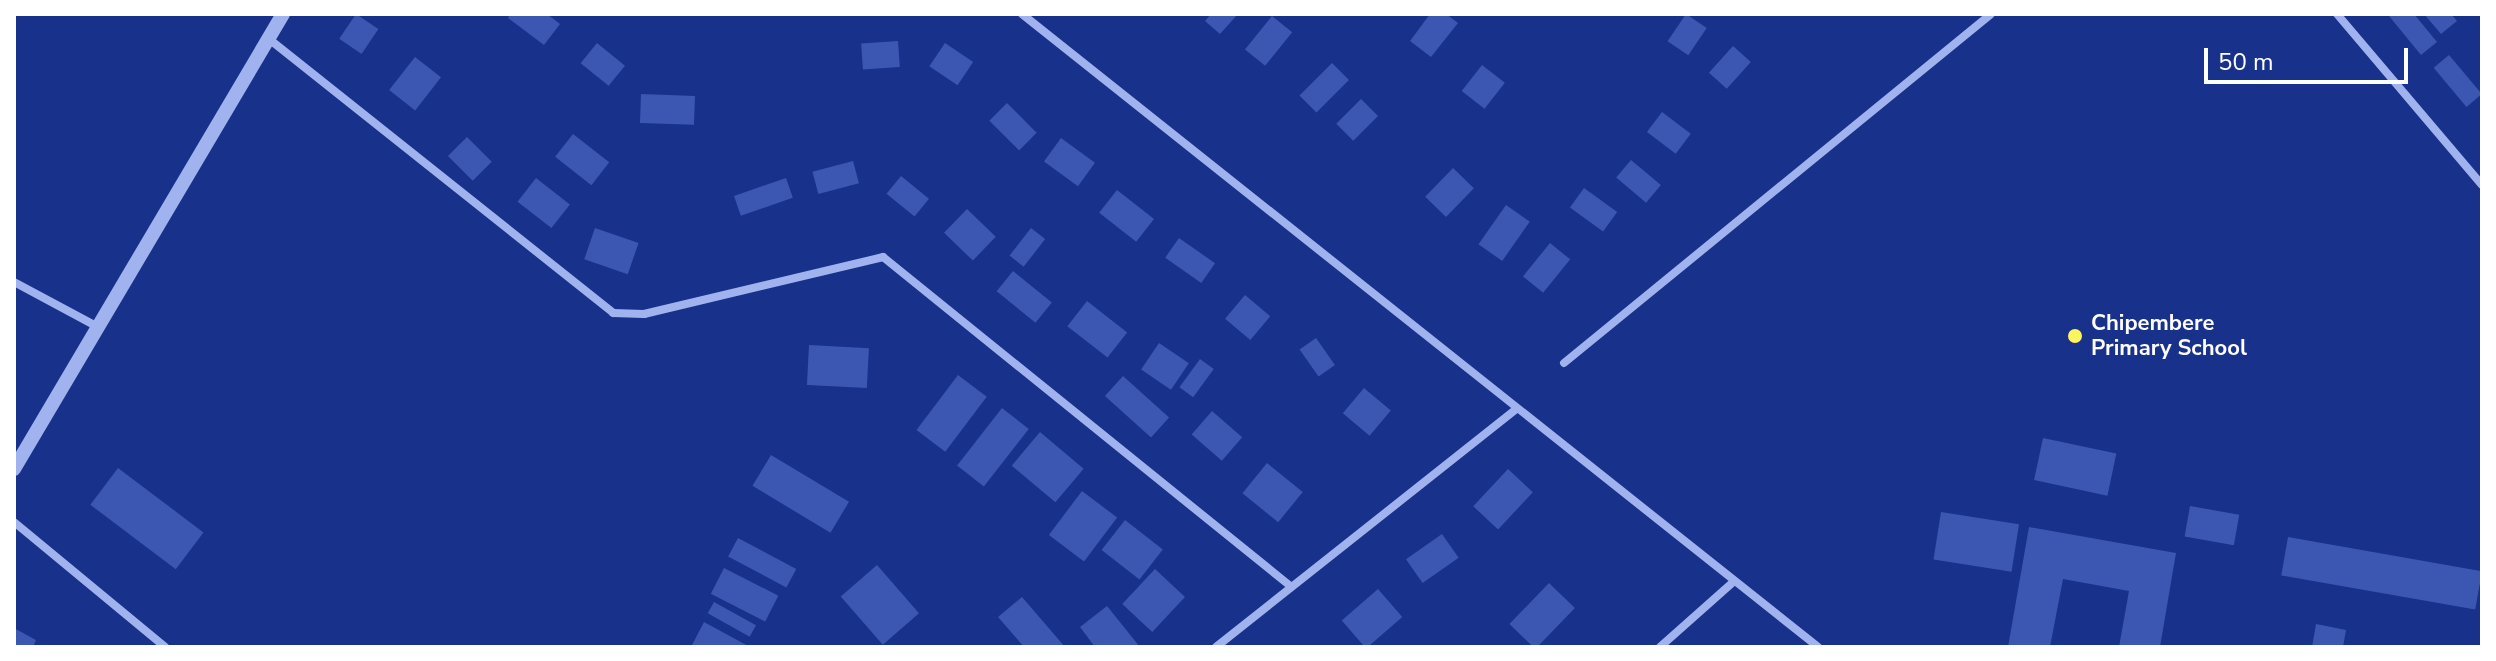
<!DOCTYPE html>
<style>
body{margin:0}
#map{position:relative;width:2496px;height:661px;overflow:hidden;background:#18318a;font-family:"Nunito Sans",sans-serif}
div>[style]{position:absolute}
.building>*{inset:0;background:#3c57b2;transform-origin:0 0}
.minor>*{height:8px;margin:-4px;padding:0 4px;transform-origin:4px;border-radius:4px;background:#a1b3ee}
.tertiary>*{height:14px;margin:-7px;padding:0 7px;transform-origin:7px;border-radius:7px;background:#a1b3ee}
.dots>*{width:22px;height:22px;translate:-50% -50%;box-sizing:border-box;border:4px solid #18318a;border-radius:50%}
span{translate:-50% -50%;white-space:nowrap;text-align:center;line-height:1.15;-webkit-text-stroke:8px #18318a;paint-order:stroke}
.poi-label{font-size:22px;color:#fff;font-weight:700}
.left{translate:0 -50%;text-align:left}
.frame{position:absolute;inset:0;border:16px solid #fff;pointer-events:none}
.scale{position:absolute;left:2204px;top:48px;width:204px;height:36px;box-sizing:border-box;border:4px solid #fff;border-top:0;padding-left:10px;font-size:24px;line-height:28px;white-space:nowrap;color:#fff;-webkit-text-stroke:6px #18318a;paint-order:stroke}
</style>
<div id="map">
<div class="building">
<i style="left:356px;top:14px;width:27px;height:30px;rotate:34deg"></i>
<i style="clip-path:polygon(510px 14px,547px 14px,560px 24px,544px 45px,508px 18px)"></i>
<i style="clip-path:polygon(1211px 14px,1238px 14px,1220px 34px,1205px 21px)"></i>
<i style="clip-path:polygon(1430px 14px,1446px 14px,1458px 23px,1431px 57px,1410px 41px)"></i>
<i style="left:1686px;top:14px;width:25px;height:33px;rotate:34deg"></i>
<i style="clip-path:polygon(2414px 14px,2437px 42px,2421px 55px,2389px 16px)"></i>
<i style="clip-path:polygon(2424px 14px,2451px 14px,2457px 21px,2441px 34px)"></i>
<i style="left:1272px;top:16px;width:26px;height:43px;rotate:39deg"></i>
<i style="left:898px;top:41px;width:26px;height:37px;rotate:86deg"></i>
<i style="left:597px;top:43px;width:36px;height:26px;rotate:39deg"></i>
<i style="left:945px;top:43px;width:34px;height:28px;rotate:34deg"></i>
<i style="left:1733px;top:46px;width:24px;height:36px;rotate:42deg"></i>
<i style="left:2449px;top:55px;width:51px;height:20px;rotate:50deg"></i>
<i style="left:415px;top:57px;width:33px;height:42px;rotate:38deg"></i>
<i style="left:1332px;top:63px;width:24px;height:46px;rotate:45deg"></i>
<i style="left:1482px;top:65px;width:29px;height:33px;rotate:38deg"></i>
<i style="left:641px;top:94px;width:54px;height:29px;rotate:2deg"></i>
<i style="left:1361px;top:99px;width:24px;height:35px;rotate:45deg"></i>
<i style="left:1007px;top:103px;width:42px;height:25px;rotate:45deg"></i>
<i style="left:1662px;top:112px;width:36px;height:25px;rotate:37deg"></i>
<i style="left:573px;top:134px;width:46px;height:29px;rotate:38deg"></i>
<i style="left:467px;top:137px;width:35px;height:27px;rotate:45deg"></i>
<i style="left:1061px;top:138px;width:42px;height:29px;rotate:36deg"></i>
<i style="left:1631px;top:160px;width:39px;height:23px;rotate:40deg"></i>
<i style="left:853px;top:161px;width:23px;height:42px;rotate:75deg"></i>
<i style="left:1453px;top:168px;width:29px;height:40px;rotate:44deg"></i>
<i style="left:901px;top:176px;width:36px;height:23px;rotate:39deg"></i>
<i style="left:536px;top:178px;width:43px;height:30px;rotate:38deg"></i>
<i style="left:786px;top:178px;width:21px;height:55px;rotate:71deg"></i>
<i style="left:1584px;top:188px;width:41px;height:24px;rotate:36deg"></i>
<i style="left:1117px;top:190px;width:47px;height:29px;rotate:38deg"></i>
<i style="left:1506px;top:205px;width:29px;height:48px;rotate:35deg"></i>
<i style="left:967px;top:209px;width:40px;height:33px;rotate:44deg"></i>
<i style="left:595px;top:228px;width:46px;height:33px;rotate:19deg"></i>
<i style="left:1031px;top:228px;width:18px;height:35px;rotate:38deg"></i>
<i style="left:1179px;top:238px;width:44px;height:24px;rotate:35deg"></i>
<i style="left:1550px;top:243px;width:26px;height:43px;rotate:39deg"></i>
<i style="left:1013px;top:271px;width:50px;height:26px;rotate:39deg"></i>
<i style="left:1245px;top:295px;width:33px;height:31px;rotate:40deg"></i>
<i style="left:1087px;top:301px;width:51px;height:32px;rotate:38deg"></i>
<i style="left:1316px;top:338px;width:33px;height:20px;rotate:55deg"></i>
<i style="left:1159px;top:343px;width:36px;height:32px;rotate:34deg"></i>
<i style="left:809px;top:345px;width:60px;height:40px;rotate:3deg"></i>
<i style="left:1200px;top:359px;width:17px;height:35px;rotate:36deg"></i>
<i style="left:958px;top:375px;width:36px;height:69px;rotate:37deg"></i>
<i style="left:1123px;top:376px;width:62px;height:27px;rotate:42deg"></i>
<i style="left:1364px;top:388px;width:35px;height:33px;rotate:40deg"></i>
<i style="left:1002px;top:408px;width:34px;height:73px;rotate:38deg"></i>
<i style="left:1212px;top:411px;width:40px;height:31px;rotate:41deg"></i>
<i style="left:1040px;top:432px;width:57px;height:44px;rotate:40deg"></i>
<i style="left:2043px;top:438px;width:75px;height:43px;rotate:12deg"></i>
<i style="left:771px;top:455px;width:91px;height:36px;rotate:31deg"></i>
<i style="left:1267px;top:463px;width:46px;height:39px;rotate:39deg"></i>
<i style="left:118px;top:468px;width:107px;height:46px;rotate:37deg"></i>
<i style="left:1508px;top:469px;width:34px;height:51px;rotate:43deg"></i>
<i style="left:1082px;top:491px;width:44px;height:55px;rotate:37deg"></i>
<i style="left:2190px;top:506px;width:50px;height:31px;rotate:10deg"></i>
<i style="left:1941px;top:512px;width:79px;height:48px;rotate:9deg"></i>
<i style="left:1125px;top:520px;width:48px;height:38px;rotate:38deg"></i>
<i style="clip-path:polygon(2029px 527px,2176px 553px,2160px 647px,2119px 647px,2129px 591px,2063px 579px,2050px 647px,2008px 647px)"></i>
<i style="left:1442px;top:534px;width:29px;height:44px;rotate:55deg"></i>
<i style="left:2288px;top:537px;width:197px;height:39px;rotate:10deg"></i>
<i style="left:738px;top:538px;width:66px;height:21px;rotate:28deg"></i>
<i style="left:877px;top:565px;width:64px;height:48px;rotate:49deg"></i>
<i style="left:724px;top:568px;width:61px;height:29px;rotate:27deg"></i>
<i style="left:1155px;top:569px;width:41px;height:48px;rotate:43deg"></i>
<i style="left:1549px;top:583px;width:36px;height:57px;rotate:44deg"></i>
<i style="left:1378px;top:589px;width:37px;height:48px;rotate:49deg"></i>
<i style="clip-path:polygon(1022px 597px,1065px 647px,1024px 647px,998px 617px)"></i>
<i style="left:714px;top:602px;width:48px;height:13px;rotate:29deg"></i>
<i style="clip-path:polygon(1107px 606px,1140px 647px,1095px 647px,1080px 627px)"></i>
<i style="clip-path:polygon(704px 622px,750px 647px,691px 647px)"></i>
<i style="clip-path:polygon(2316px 624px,2346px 630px,2343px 647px,2312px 647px)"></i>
<i style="clip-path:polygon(14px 628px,36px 640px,33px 647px,14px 647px)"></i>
</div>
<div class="minor">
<i style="left:1022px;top:14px;width:1017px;rotate:38.49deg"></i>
<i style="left:2337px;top:14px;width:224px;rotate:49.7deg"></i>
<i style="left:269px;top:39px;width:440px;rotate:38.5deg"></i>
<i style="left:613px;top:313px;width:31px;rotate:2deg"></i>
<i style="left:644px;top:314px;width:246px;rotate:-13.4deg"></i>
<i style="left:883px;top:257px;width:522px;rotate:38.93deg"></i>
<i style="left:14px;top:282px;width:95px;rotate:28.2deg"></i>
<i style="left:1564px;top:363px;width:551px;rotate:-39.26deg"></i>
<i style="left:14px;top:522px;width:196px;rotate:39.6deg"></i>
<i style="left:1216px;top:647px;width:383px;rotate:-38.4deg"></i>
<i style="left:1660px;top:647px;width:96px;rotate:-41.6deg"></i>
</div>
<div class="tertiary">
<i style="left:14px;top:469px;width:529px;rotate:-59.41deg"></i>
</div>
<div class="dots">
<i style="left:2075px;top:336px;background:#fff35e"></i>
</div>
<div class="poi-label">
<span class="left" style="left:2091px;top:336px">Chipembere<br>Primary School</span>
</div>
<div class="frame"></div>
<div class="scale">50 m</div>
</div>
